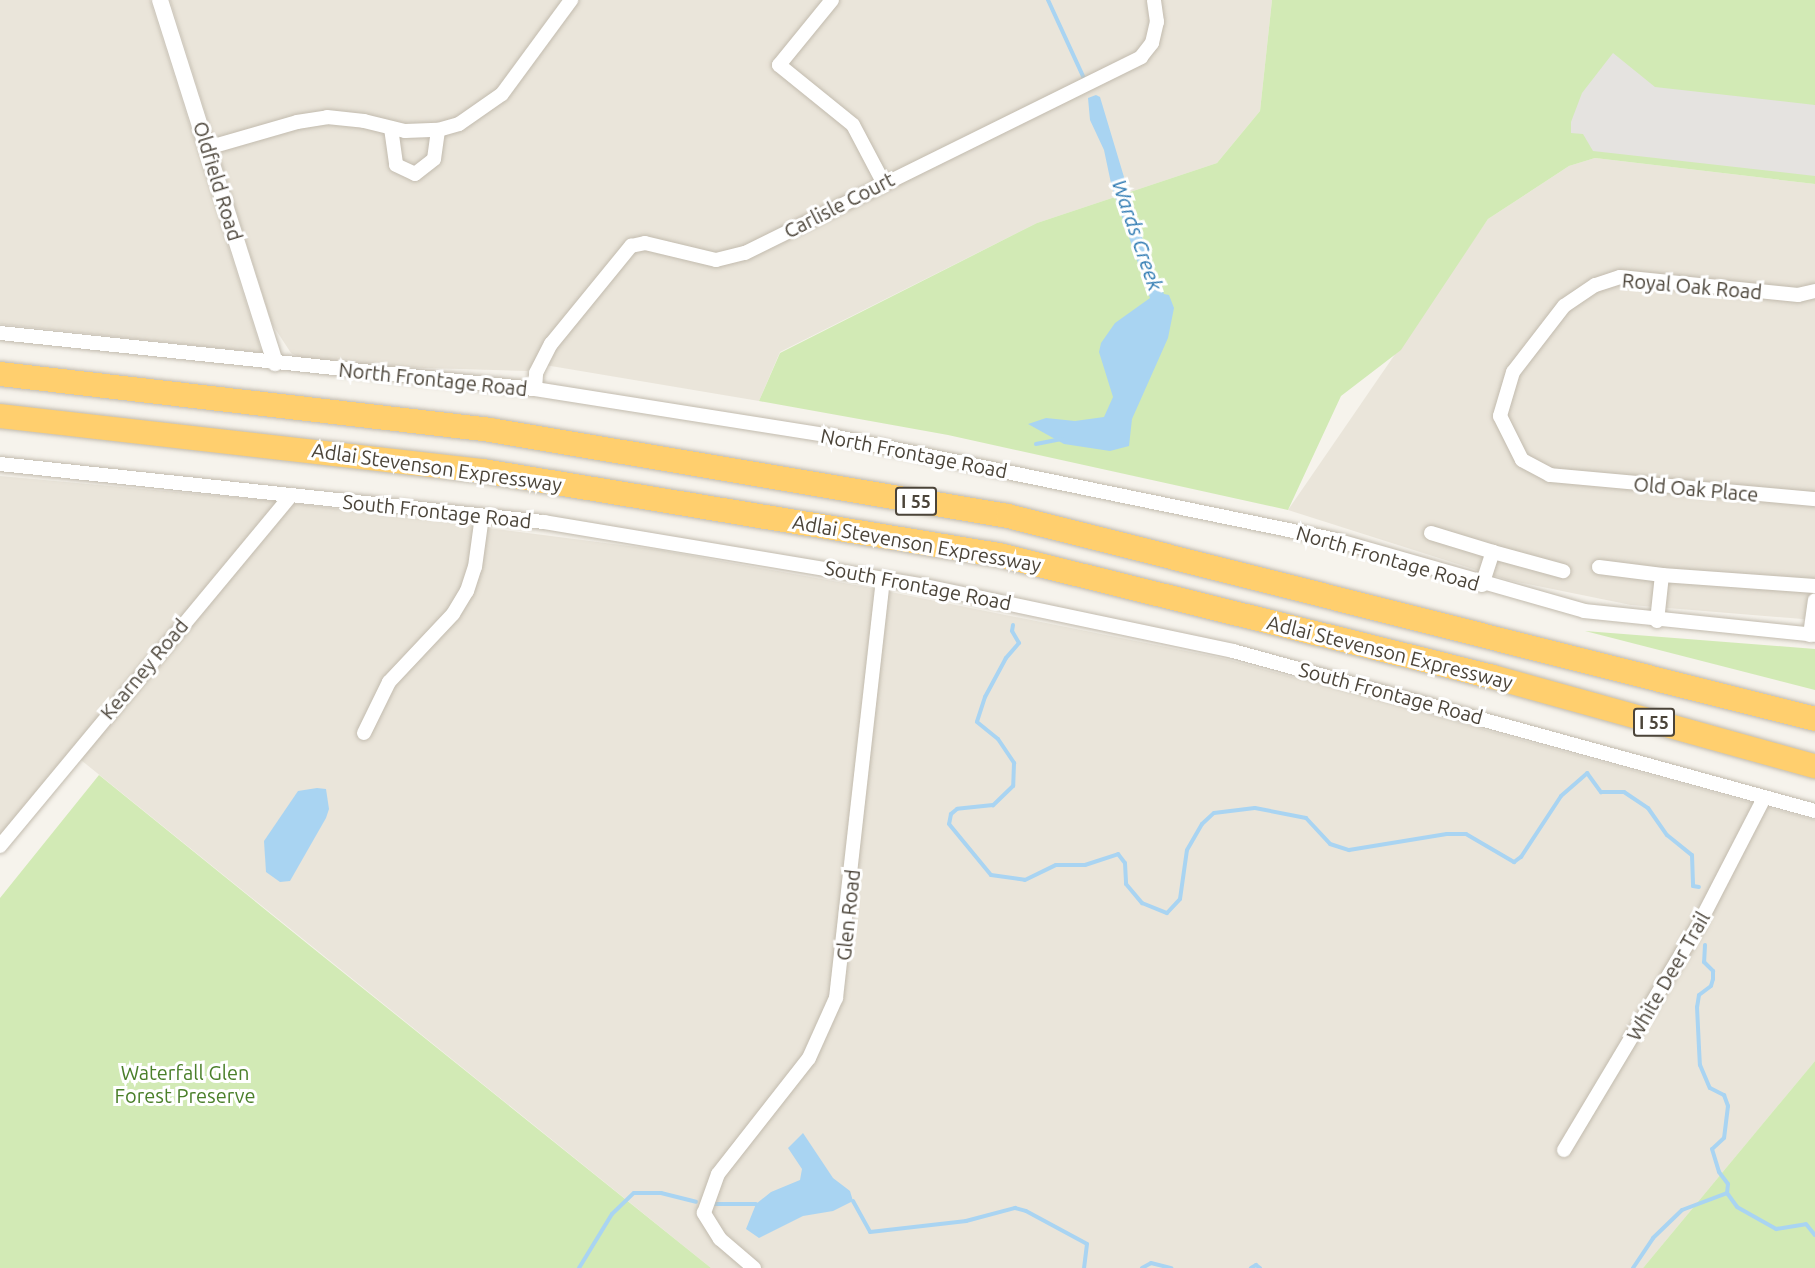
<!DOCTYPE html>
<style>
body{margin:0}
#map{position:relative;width:1815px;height:1268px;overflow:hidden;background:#f6f3ec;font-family:Ubuntu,sans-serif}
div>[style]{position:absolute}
.residential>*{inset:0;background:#eae5da}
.green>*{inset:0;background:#d2eab5}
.parking>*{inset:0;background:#e5e3e0}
.water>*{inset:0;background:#a9d4f2}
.stream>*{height:4px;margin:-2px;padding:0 2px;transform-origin:2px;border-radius:2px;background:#a9d4f2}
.roads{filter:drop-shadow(0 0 2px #c2bbae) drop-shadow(0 0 2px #c2bbae)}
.minor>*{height:14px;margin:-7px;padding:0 7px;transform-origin:7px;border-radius:7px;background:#fff}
.tertiary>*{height:16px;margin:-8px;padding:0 8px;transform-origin:8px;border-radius:8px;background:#fff}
.motorway>*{height:24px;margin:-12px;padding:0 12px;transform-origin:12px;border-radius:12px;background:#ffcf6e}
span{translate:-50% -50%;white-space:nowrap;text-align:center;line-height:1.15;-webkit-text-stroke:6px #fff;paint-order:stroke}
.shield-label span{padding:2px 4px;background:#fff;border:2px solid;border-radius:4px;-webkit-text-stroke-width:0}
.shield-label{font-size:18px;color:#4b4439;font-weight:700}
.street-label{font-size:20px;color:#4b4439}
.park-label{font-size:20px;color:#4a7f2a}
.water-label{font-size:21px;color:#2e7ab2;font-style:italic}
</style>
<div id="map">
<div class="residential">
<i style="clip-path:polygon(0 0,150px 0,262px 353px,0 324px)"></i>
<i style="clip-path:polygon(170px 0,1272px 0,1260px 111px,1217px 163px,1037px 223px,780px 352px,759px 401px,533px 363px,528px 371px,392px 367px,301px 358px,291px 353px,272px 324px)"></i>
<i style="clip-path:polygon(1595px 158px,1815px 184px,1815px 620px,1631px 605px,1508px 580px,1288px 510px,1488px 219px,1569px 166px)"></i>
<i style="clip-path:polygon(0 476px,276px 501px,660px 550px,861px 586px,1226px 659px,1815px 820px,1815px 1061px,1643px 1268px,711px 1268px,71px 752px,0 838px)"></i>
</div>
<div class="green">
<i style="clip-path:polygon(1272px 0,1815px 0,1815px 184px,1595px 158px,1569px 166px,1488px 219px,1401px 350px,1341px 396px,1288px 510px,948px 435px,759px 401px,780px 353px,1037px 223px,1217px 163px,1260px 111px)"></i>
<i style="clip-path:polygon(1585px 631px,1815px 649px,1815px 690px)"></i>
<i style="clip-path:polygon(99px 775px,309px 945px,711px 1268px,0 1268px,0 898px)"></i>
<i style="clip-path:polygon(1815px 1061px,1815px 1268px,1643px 1268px)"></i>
</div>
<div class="parking">
<i style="clip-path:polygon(1613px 53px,1655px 87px,1815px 105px,1815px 176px,1593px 151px,1583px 134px,1571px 133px,1571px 122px,1582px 93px)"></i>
</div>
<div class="water">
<i style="clip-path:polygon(1096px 95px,1100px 97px,1148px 257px,1164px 294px,1169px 295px,1174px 308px,1168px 338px,1132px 419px,1129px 446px,1110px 451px,1064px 444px,1028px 424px,1046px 418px,1075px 421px,1104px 417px,1113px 397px,1099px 352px,1101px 343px,1115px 323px,1150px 298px,1112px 188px,1104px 150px,1090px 120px,1088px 98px)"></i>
<i style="clip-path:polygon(317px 788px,326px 789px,329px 809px,326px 818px,290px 881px,280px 882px,266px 872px,264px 841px,298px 791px)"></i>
<i style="clip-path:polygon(803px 1133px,833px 1178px,850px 1191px,853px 1201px,833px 1211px,803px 1216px,759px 1238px,746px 1229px,756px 1204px,771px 1192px,800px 1180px,802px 1169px,788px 1148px)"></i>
</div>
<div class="stream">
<i style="left:1048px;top:0;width:84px;rotate:65.3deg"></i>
<i style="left:1036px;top:444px;width:26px;rotate:-11deg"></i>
<i style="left:1013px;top:625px;width:6px;rotate:99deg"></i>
<i style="left:1012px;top:631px;width:14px;rotate:60deg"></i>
<i style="left:1019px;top:643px;width:20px;rotate:131deg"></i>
<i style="left:1006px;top:658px;width:44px;rotate:118.3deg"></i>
<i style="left:985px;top:697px;width:26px;rotate:108deg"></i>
<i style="left:977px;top:722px;width:27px;rotate:39deg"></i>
<i style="left:998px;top:739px;width:29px;rotate:56deg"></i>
<i style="left:1014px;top:763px;width:23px;rotate:92deg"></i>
<i style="left:1013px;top:786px;width:28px;rotate:136deg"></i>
<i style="left:993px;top:805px;width:36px;rotate:174deg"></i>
<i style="left:957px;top:809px;width:8px;rotate:140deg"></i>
<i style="left:951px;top:814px;width:10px;rotate:101deg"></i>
<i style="left:949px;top:824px;width:66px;rotate:50.5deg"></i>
<i style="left:991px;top:875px;width:34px;rotate:8deg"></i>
<i style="left:1025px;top:880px;width:34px;rotate:-26deg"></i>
<i style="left:1056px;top:865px;width:29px"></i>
<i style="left:1085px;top:865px;width:35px;rotate:-18deg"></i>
<i style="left:1118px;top:854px;width:11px;rotate:52deg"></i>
<i style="left:1125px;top:863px;width:21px;rotate:87deg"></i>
<i style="left:1126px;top:884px;width:25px;rotate:50deg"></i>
<i style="left:1142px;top:903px;width:27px;rotate:22deg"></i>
<i style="left:1167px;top:913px;width:19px;rotate:-47deg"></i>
<i style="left:1180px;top:899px;width:49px;rotate:-81.9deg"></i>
<i style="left:1187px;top:850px;width:30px;rotate:-60deg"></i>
<i style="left:1202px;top:824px;width:16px;rotate:-43deg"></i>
<i style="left:1214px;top:813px;width:41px;rotate:-7deg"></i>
<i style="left:1255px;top:808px;width:52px;rotate:11.1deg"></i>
<i style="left:1306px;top:818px;width:35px;rotate:47deg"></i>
<i style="left:1330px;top:844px;width:20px;rotate:18deg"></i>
<i style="left:1349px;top:850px;width:99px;rotate:-9.3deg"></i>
<i style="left:1447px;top:834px;width:19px"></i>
<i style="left:1466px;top:834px;width:56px;rotate:30.3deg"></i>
<i style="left:1514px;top:862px;width:9px;rotate:-36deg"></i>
<i style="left:1521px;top:857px;width:73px;rotate:-56.7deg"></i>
<i style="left:1561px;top:796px;width:35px;rotate:-41deg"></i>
<i style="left:1587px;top:773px;width:24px;rotate:54deg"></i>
<i style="left:1601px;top:792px;width:23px"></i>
<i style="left:1624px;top:792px;width:29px;rotate:34deg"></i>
<i style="left:1648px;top:808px;width:33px;rotate:55deg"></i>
<i style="left:1667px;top:835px;width:32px;rotate:39deg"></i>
<i style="left:1692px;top:855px;width:31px;rotate:88deg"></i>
<i style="left:1693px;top:886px;width:6px;rotate:9deg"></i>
<i style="left:1705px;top:945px;width:17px;rotate:93deg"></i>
<i style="left:1704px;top:962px;width:13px;rotate:45deg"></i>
<i style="left:1713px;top:971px;width:8px;rotate:90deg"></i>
<i style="left:1713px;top:979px;width:7px;rotate:106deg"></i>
<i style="left:1711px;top:986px;width:15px;rotate:143deg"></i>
<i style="left:1699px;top:995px;width:12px;rotate:99deg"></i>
<i style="left:1697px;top:1007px;width:41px;rotate:87.2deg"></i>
<i style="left:1699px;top:1048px;width:17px;rotate:87deg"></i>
<i style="left:1700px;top:1065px;width:25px;rotate:67deg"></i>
<i style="left:1710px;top:1088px;width:16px;rotate:27deg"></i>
<i style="left:1724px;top:1095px;width:12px;rotate:70deg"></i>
<i style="left:1728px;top:1106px;width:32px;rotate:97deg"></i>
<i style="left:1724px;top:1138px;width:16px;rotate:137deg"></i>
<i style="left:1712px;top:1149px;width:24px;rotate:73deg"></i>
<i style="left:1719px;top:1172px;width:15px;rotate:53deg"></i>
<i style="left:1728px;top:1184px;width:9px;rotate:96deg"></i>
<i style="left:1727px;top:1193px;width:17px;rotate:54deg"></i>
<i style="left:1737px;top:1207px;width:45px;rotate:29.4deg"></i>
<i style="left:1776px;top:1229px;width:30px;rotate:-9deg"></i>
<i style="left:1806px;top:1224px;width:14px;rotate:51deg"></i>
<i style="left:853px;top:1201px;width:35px;rotate:61deg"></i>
<i style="left:870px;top:1232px;width:97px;rotate:-6.5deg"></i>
<i style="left:966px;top:1221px;width:51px;rotate:-14.9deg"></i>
<i style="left:1015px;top:1208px;width:11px;rotate:15deg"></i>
<i style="left:1026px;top:1211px;width:69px;rotate:28.4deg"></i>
<i style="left:1087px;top:1244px;width:24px;rotate:97deg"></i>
<i style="left:710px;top:1204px;width:46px"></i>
<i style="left:579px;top:1268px;width:63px;rotate:-58.6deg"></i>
<i style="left:612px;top:1214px;width:30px;rotate:-44deg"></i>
<i style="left:634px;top:1193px;width:27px"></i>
<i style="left:661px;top:1193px;width:36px;rotate:14deg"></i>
<i style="left:1142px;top:1268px;width:10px;rotate:-29deg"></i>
<i style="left:1151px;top:1263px;width:21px;rotate:14deg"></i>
<i style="left:1251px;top:1268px;width:6px;rotate:-31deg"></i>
<i style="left:1256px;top:1265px;width:5px;rotate:37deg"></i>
<i style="left:1633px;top:1268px;width:36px;rotate:-56deg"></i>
<i style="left:1653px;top:1238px;width:40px;rotate:-44deg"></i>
<i style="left:1682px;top:1210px;width:48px;rotate:-20.7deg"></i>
</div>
<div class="roads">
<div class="minor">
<i style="left:832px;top:0;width:84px;rotate:129.2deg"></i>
<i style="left:779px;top:65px;width:95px;rotate:39deg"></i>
<i style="left:853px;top:125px;width:64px;rotate:62.2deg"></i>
<i style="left:391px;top:128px;width:37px;rotate:82deg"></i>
<i style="left:396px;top:165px;width:21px;rotate:25deg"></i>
<i style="left:415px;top:174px;width:24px;rotate:-38deg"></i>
<i style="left:434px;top:159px;width:29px;rotate:-82deg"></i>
<i style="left:207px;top:148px;width:94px;rotate:-16.1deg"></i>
<i style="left:297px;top:122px;width:30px;rotate:-9deg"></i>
<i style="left:327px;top:117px;width:37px;rotate:6deg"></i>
<i style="left:364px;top:121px;width:42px;rotate:13.7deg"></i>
<i style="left:405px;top:131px;width:33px;rotate:-2deg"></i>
<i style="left:438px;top:130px;width:22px;rotate:-16deg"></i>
<i style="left:459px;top:124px;width:52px;rotate:-34.9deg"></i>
<i style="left:502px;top:94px;width:117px;rotate:-53.7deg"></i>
<i style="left:1815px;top:291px;width:17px;rotate:167deg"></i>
<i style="left:1798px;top:295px;width:179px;rotate:-174.2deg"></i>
<i style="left:1620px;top:277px;width:26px;rotate:162deg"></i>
<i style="left:1595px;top:285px;width:37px;rotate:146deg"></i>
<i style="left:1564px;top:306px;width:83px;rotate:127.7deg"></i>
<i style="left:1513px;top:372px;width:46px;rotate:106.5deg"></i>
<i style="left:1500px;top:416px;width:49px;rotate:63.4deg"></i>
<i style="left:1522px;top:460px;width:32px;rotate:28deg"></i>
<i style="left:1550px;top:475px;width:266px;rotate:5.2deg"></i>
<i style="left:0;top:333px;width:538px;rotate:5.98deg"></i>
<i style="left:535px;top:389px;width:306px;rotate:9deg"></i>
<i style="left:837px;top:437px;width:505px;rotate:11.64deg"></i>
<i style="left:1332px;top:539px;width:262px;rotate:15.9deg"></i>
<i style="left:1584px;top:611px;width:232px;rotate:5.9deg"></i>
<i style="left:535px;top:389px;width:16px;rotate:-86deg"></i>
<i style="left:536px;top:373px;width:33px;rotate:-63deg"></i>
<i style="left:551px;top:344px;width:127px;rotate:-50.8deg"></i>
<i style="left:631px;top:246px;width:14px;rotate:-12deg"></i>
<i style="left:645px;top:243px;width:73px;rotate:13.5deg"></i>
<i style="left:716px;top:260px;width:30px;rotate:-14deg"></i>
<i style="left:745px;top:253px;width:442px;rotate:-26.3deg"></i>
<i style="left:1141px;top:57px;width:18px;rotate:-52deg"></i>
<i style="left:1152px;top:43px;width:22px;rotate:-77deg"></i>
<i style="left:1157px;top:22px;width:22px;rotate:-98deg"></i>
<i style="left:0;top:464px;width:547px;rotate:6.09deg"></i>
<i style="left:544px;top:522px;width:386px;rotate:9.5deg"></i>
<i style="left:925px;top:586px;width:315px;rotate:11.9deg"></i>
<i style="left:1233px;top:651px;width:604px;rotate:15.37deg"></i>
<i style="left:1431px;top:533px;width:65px;rotate:17deg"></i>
<i style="left:1599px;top:567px;width:64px;rotate:7.2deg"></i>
<i style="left:1482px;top:585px;width:35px;rotate:-72deg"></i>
<i style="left:1493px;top:552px;width:73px;rotate:15.2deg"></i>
<i style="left:1657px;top:621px;width:46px;rotate:-83.8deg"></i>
<i style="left:1662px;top:575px;width:153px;rotate:4.1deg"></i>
<i style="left:1810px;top:635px;width:35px;rotate:-82deg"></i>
<i style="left:364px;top:733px;width:57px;rotate:-63.9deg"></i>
<i style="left:389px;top:682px;width:93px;rotate:-46.7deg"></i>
<i style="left:453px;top:614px;width:27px;rotate:-59deg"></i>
<i style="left:467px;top:591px;width:25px;rotate:-72deg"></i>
<i style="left:475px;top:567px;width:51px;rotate:-82.2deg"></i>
<i style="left:0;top:846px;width:456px;rotate:-50.3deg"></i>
<i style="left:1564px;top:1150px;width:263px;rotate:-59.1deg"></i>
<i style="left:1699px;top:924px;width:142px;rotate:-62.7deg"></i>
<i style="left:754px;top:1268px;width:45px;rotate:-139.5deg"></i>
<i style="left:720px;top:1239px;width:31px;rotate:-122deg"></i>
<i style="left:704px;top:1213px;width:41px;rotate:-70.3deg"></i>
<i style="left:718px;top:1174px;width:147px;rotate:-51.9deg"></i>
<i style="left:809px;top:1058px;width:66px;rotate:-65.8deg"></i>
<i style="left:836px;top:998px;width:422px;rotate:-83.6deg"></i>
</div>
<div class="tertiary">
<i style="left:160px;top:0;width:381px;rotate:72.4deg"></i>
</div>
<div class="motorway">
<i style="left:0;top:374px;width:493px;rotate:6.5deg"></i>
<i style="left:490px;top:430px;width:525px;rotate:9.43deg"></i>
<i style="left:1008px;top:516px;width:832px;rotate:14.12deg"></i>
<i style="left:0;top:416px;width:486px;rotate:6.5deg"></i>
<i style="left:483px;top:471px;width:523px;rotate:9.25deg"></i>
<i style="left:999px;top:555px;width:509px;rotate:13.87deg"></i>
<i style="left:1493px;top:677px;width:334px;rotate:15.5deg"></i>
</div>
</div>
<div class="shield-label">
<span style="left:916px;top:501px">I 55</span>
<span style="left:1654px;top:722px">I 55</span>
</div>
<div class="street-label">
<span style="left:218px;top:181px;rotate:73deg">Oldfield Road</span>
<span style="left:839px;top:205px;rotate:-27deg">Carlisle Court</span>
<span style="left:1692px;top:286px;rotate:5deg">Royal Oak Road</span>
<span style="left:433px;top:379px;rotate:6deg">North Frontage Road</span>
<span style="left:914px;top:453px;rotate:11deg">North Frontage Road</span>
<span style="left:437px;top:467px;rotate:8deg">Adlai Stevenson Expressway</span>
<span style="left:1696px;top:489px;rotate:5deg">Old Oak Place</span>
<span style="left:437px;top:511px;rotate:6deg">South Frontage Road</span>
<span style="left:917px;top:543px;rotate:10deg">Adlai Stevenson Expressway</span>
<span style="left:1388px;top:558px;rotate:16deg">North Frontage Road</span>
<span style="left:918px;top:585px;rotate:11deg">South Frontage Road</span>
<span style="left:1390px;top:652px;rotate:14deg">Adlai Stevenson Expressway</span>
<span style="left:144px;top:669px;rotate:-50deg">Kearney Road</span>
<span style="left:1391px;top:693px;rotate:15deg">South Frontage Road</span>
<span style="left:848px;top:915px;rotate:-84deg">Glen Road</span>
<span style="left:1668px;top:976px;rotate:-60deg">White Deer Trail</span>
</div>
<div class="park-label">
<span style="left:185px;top:1084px">Waterfall Glen<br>Forest Preserve</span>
</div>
<div class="water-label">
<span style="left:1138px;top:235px;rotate:71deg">Wards Creek</span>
</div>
</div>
